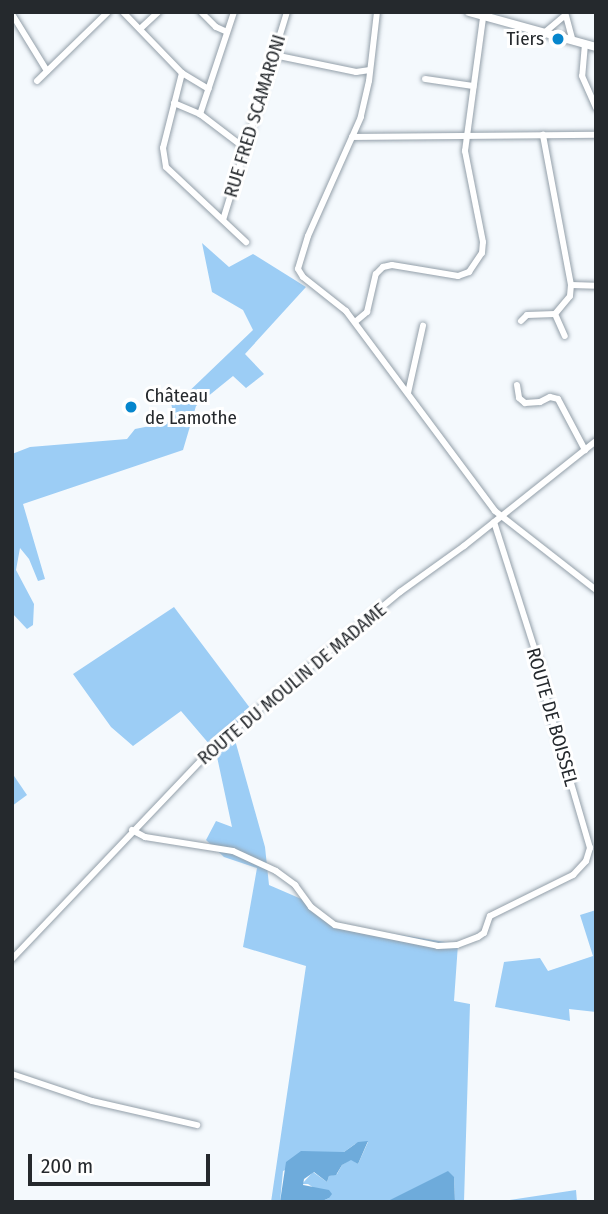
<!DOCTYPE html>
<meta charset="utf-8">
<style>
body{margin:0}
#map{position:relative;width:608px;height:1214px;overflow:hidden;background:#f4f9fd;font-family:"Fira Sans Condensed",sans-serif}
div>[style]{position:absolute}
.green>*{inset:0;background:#9ccdf5}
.water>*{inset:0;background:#6eabdb}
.roads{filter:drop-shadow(0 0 2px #939fa9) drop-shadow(0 0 2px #939fa9)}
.minor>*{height:6px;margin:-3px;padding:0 3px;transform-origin:3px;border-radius:3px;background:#fff}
.tertiary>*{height:8px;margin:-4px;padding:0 4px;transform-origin:4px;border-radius:4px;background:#fff}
.dots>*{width:19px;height:19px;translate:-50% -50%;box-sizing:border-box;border:4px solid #fff;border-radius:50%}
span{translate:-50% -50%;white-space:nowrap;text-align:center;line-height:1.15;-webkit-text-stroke:6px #fff;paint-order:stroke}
.poi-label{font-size:19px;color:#25292d}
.right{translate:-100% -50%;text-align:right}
.left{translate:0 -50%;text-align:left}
.street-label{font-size:19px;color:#25292d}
.frame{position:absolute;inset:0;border:14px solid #25292d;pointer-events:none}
.scale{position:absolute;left:28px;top:1154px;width:182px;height:32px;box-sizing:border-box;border:4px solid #25292d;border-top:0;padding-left:9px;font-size:21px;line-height:24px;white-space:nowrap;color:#25292d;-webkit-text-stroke:5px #fff;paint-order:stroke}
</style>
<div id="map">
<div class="green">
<i style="clip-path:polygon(202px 243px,229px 267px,253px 254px,306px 287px,245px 354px,264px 374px,246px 388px,233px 376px,196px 406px,183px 450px,23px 504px,45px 579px,38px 581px,29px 559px,20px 548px,16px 570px,34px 604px,33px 625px,27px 629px,12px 613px,12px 454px,30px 447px,127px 439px,135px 429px,175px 421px,168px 390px,173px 387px,181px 399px,253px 330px,243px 310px,212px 292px)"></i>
<i style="clip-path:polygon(174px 607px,250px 708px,235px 740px,265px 847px,269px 885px,306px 901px,331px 924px,458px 944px,454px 1001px,470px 1004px,464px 1202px,455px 1202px,454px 1177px,386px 1202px,320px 1202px,329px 1198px,308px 1184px,302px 1184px,313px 1172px,327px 1182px,329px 1176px,337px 1174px,342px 1165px,351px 1159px,358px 1164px,368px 1142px,355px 1144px,344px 1152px,323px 1152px,283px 1171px,280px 1202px,271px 1202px,306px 966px,243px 947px,257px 868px,224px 857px,206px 840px,216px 821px,232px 827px,216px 752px,181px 711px,133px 746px,111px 727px,73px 674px)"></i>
<i style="clip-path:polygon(12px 773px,27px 795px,12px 806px)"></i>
<i style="clip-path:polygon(596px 910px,596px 1012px,569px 1009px,570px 1021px,495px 1007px,504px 962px,540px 958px,548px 971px,593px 956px,580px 915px)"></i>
<i style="clip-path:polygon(576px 1190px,577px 1202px,496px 1202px)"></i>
</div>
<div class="water">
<i style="clip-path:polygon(368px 1141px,358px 1164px,351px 1160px,342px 1165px,336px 1175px,329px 1176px,327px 1182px,314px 1172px,304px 1179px,303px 1185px,329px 1190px,332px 1194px,329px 1198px,320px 1202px,280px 1202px,286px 1162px,301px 1151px,344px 1152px,358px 1142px)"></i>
<i style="clip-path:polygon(448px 1171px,454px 1177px,455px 1202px,386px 1202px)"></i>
</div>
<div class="roads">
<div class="minor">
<i style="left:123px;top:12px;width:85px;rotate:46deg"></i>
<i style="left:182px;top:73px;width:77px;rotate:104.2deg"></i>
<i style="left:163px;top:148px;width:19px;rotate:81deg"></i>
<i style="left:166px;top:167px;width:110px;rotate:43.2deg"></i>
<i style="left:201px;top:12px;width:21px;rotate:45deg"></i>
<i style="left:216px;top:27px;width:12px;rotate:24deg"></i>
<i style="left:234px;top:12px;width:108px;rotate:108.4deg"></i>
<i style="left:200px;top:114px;width:58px;rotate:37.3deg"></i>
<i style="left:377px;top:12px;width:69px;rotate:96.6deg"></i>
<i style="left:369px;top:81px;width:37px;rotate:103deg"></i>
<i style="left:361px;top:117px;width:130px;rotate:114deg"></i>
<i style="left:308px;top:236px;width:34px;rotate:107deg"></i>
<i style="left:298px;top:269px;width:9px;rotate:58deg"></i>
<i style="left:303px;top:277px;width:55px;rotate:38.3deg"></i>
<i style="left:346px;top:311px;width:249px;rotate:53.3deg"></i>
<i style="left:495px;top:511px;width:128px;rotate:38deg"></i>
<i style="left:565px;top:12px;width:30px;rotate:75deg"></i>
<i style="left:12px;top:14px;width:67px;rotate:58.4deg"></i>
<i style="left:140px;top:29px;width:25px;rotate:-43deg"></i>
<i style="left:544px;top:33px;width:26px;rotate:-40deg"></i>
<i style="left:585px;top:44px;width:32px;rotate:95deg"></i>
<i style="left:582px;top:76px;width:35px;rotate:66deg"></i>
<i style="left:274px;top:55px;width:84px;rotate:11.7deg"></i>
<i style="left:356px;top:72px;width:14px;rotate:-8deg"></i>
<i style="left:182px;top:73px;width:31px;rotate:31deg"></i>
<i style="left:425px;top:79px;width:49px;rotate:8.3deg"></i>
<i style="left:37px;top:81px;width:99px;rotate:-44.2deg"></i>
<i style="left:174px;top:103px;width:28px;rotate:23deg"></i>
<i style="left:352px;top:137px;width:244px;rotate:-0.5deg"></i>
<i style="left:223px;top:220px;width:218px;rotate:-72.9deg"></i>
<i style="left:571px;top:285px;width:25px;rotate:2deg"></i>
<i style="left:555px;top:314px;width:24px;rotate:66deg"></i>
<i style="left:521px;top:321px;width:8px;rotate:-45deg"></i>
<i style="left:527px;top:315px;width:28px;rotate:-2deg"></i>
<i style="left:555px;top:314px;width:23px;rotate:-50deg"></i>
<i style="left:570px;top:296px;width:11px;rotate:-85deg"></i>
<i style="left:571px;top:285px;width:153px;rotate:-100.6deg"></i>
<i style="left:355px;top:322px;width:16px;rotate:-40deg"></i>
<i style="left:367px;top:312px;width:39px;rotate:-77deg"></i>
<i style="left:376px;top:274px;width:10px;rotate:-45deg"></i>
<i style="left:383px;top:267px;width:9px;rotate:-13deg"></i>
<i style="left:392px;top:265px;width:67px;rotate:9.5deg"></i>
<i style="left:458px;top:276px;width:12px;rotate:-20deg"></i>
<i style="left:469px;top:272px;width:23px;rotate:-56deg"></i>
<i style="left:482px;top:253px;width:11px;rotate:-85deg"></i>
<i style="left:483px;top:242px;width:93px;rotate:-101.2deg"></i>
<i style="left:465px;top:151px;width:134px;rotate:-82.3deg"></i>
<i style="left:517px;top:385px;width:13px;rotate:81deg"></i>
<i style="left:519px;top:398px;width:8px;rotate:40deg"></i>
<i style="left:525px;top:403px;width:15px;rotate:-4deg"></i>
<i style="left:540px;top:402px;width:11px;rotate:-27deg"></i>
<i style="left:550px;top:397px;width:8px;rotate:14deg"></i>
<i style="left:558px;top:399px;width:58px;rotate:62.1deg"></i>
<i style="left:408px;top:393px;width:69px;rotate:-77.4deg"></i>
<i style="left:132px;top:830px;width:15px;rotate:28deg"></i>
<i style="left:145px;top:837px;width:89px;rotate:9deg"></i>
<i style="left:233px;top:851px;width:47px;rotate:24.9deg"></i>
<i style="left:276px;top:871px;width:24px;rotate:36deg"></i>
<i style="left:295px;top:885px;width:27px;rotate:54deg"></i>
<i style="left:311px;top:907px;width:30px;rotate:37deg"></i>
<i style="left:335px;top:925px;width:105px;rotate:11.5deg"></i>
<i style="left:438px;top:946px;width:19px;rotate:-3deg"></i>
<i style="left:457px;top:945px;width:22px;rotate:-21deg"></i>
<i style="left:478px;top:937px;width:7px;rotate:-34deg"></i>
<i style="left:484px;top:933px;width:18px;rotate:-71deg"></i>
<i style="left:490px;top:916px;width:93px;rotate:-26.3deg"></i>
<i style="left:573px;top:875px;width:19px;rotate:-47deg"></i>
<i style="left:586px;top:861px;width:14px;rotate:-73deg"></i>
<i style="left:590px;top:848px;width:156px;rotate:-106.3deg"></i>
<i style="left:546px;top:698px;width:33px;rotate:-101deg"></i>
<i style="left:540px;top:666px;width:151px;rotate:-107.7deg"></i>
<i style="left:12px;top:959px;width:297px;rotate:-46.4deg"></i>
<i style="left:217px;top:744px;width:238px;rotate:-39.7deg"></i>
<i style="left:400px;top:592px;width:79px;rotate:-35.7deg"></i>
<i style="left:464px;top:546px;width:169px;rotate:-38.5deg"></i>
<i style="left:12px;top:1074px;width:84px;rotate:18.6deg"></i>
<i style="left:92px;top:1101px;width:108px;rotate:12.9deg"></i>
</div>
<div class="tertiary">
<i style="left:469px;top:12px;width:132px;rotate:15.4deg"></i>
</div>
</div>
<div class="dots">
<i style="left:558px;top:39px;background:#0686cd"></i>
<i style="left:131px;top:407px;background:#0686cd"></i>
</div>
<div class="poi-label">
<span class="right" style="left:544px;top:39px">Tiers</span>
<span class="left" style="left:145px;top:407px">Château<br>de Lamothe</span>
</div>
<div class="street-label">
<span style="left:255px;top:116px;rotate:-73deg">RUE FRED SCAMARONI</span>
<span style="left:292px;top:684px;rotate:-40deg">ROUTE DU MOULIN DE MADAME</span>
<span style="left:552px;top:717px;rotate:74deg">ROUTE DE BOISSEL</span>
</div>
<div class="frame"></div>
<div class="scale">200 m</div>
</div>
